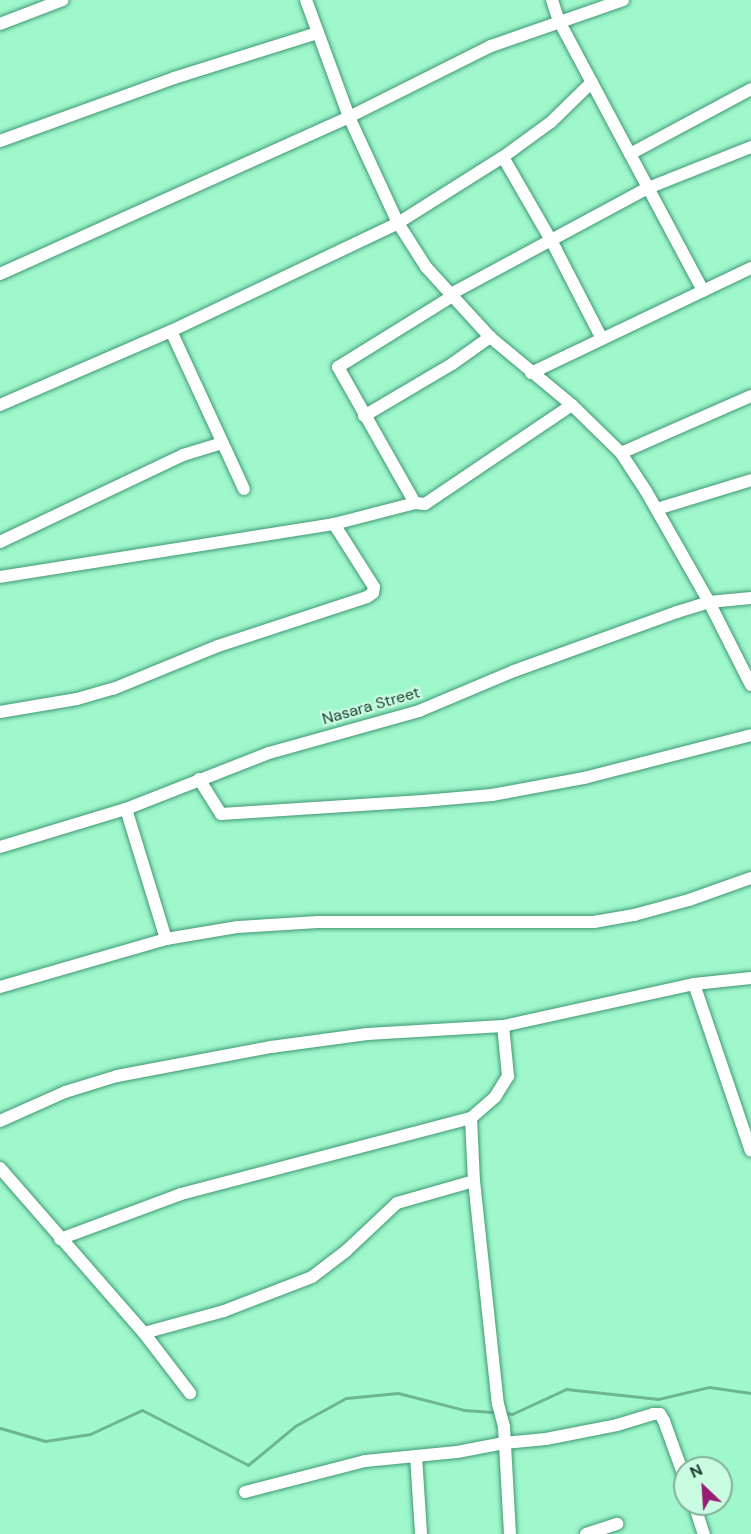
<!DOCTYPE html>
<style>
body{margin:0}
#map{position:relative;width:751px;height:1534px;overflow:hidden;background:#9ff7cc;font-family:"DM Sans",sans-serif}
div>[style]{position:absolute}
.stream>*{height:3px;margin:-1.5px;padding:0 1.5px;transform-origin:1.5px;border-radius:1.5px;background:#6eb593}
.roads{filter:drop-shadow(0 0 2px #3f9872) drop-shadow(0 0 2px #3f9872)}
.minor>*{height:12px;margin:-6px;padding:0 6px;transform-origin:6px;border-radius:6px;background:#fff}
span{translate:-50% -50%;white-space:nowrap;text-align:center;line-height:1.15;-webkit-text-stroke:4.5px #cafce2;paint-order:stroke}
.street-label{font-size:16px;color:#1a3f2e}
.north{position:absolute;left:673px;top:1456px;width:60px;height:60px;box-sizing:border-box;background:#cafce2;border:2px solid #84b09a;border-radius:50%;rotate:335deg;font-size:16px;font-weight:700;line-height:24px;text-align:center;color:#1a3f2e}
.north::after{content:'';display:block;margin:auto;width:21px;height:27px;background:#971c75;clip-path:polygon(50% 0,100% 100%,50% 72%,0 100%)}
</style>
<div id="map">
<div class="stream">
<i style="left:505px;top:1413px;width:7px;rotate:8deg"></i>
<i style="left:512px;top:1414px;width:60px;rotate:-24.8deg"></i>
<i style="left:566px;top:1389px;width:93px;rotate:6.2deg"></i>
<i style="left:658px;top:1399px;width:52px;rotate:-13.2deg"></i>
<i style="left:709px;top:1387px;width:42px;rotate:8.1deg"></i>
<i style="left:0;top:1428px;width:47px;rotate:16.1deg"></i>
<i style="left:45px;top:1441px;width:46px;rotate:-8.8deg"></i>
<i style="left:90px;top:1434px;width:57px;rotate:-24.8deg"></i>
<i style="left:142px;top:1410px;width:119px;rotate:27.4deg"></i>
<i style="left:248px;top:1465px;width:61px;rotate:-39.7deg"></i>
<i style="left:295px;top:1426px;width:58px;rotate:-28.8deg"></i>
<i style="left:346px;top:1398px;width:52px;rotate:-5.5deg"></i>
<i style="left:398px;top:1393px;width:68px;rotate:14.4deg"></i>
<i style="left:464px;top:1410px;width:32px;rotate:4deg"></i>
</div>
<div class="roads">
<div class="minor">
<i style="left:306px;top:0;width:125px;rotate:69.8deg"></i>
<i style="left:349px;top:117px;width:117px;rotate:65.2deg"></i>
<i style="left:398px;top:223px;width:52px;rotate:57.5deg"></i>
<i style="left:426px;top:267px;width:95px;rotate:47.6deg"></i>
<i style="left:490px;top:337px;width:107px;rotate:39.7deg"></i>
<i style="left:572px;top:405px;width:69px;rotate:44.4deg"></i>
<i style="left:621px;top:453px;width:45px;rotate:56.7deg"></i>
<i style="left:646px;top:491px;width:128px;rotate:60.4deg"></i>
<i style="left:709px;top:602px;width:93px;rotate:63.2deg"></i>
<i style="left:552px;top:0;width:22px;rotate:72deg"></i>
<i style="left:559px;top:21px;width:306px;rotate:61.9deg"></i>
<i style="left:0;top:24px;width:67px;rotate:-20.9deg"></i>
<i style="left:0;top:141px;width:185px;rotate:-19.9deg"></i>
<i style="left:174px;top:78px;width:151px;rotate:-17.4deg"></i>
<i style="left:630px;top:154px;width:137px;rotate:-28.2deg"></i>
<i style="left:503px;top:157px;width:96px;rotate:60deg"></i>
<i style="left:551px;top:240px;width:111px;rotate:62.7deg"></i>
<i style="left:0;top:274px;width:383px;rotate:-24.2deg"></i>
<i style="left:349px;top:117px;width:159px;rotate:-26.6deg"></i>
<i style="left:491px;top:46px;width:140px;rotate:-19.2deg"></i>
<i style="left:449px;top:295px;width:226px;rotate:-28.3deg"></i>
<i style="left:648px;top:188px;width:111px;rotate:-21.7deg"></i>
<i style="left:451px;top:297px;width:133px;rotate:148.2deg"></i>
<i style="left:338px;top:367px;width:156px;rotate:60.5deg"></i>
<i style="left:415px;top:503px;width:10px;rotate:6deg"></i>
<i style="left:425px;top:504px;width:177px;rotate:-34deg"></i>
<i style="left:171px;top:331px;width:174px;rotate:65.2deg"></i>
<i style="left:531px;top:373px;width:244px;rotate:-25.5deg"></i>
<i style="left:0;top:405px;width:186px;rotate:-23.4deg"></i>
<i style="left:171px;top:331px;width:251px;rotate:-25.4deg"></i>
<i style="left:398px;top:223px;width:124px;rotate:-32.2deg"></i>
<i style="left:503px;top:157px;width:59px;rotate:-36.1deg"></i>
<i style="left:551px;top:122px;width:57px;rotate:-44.3deg"></i>
<i style="left:364px;top:416px;width:102px;rotate:-30.6deg"></i>
<i style="left:452px;top:364px;width:47px;rotate:-35.4deg"></i>
<i style="left:621px;top:453px;width:142px;rotate:-23.7deg"></i>
<i style="left:657px;top:509px;width:98px;rotate:-17.1deg"></i>
<i style="left:0;top:542px;width:203px;rotate:-25.4deg"></i>
<i style="left:183px;top:455px;width:41px;rotate:-17.1deg"></i>
<i style="left:0;top:577px;width:338px;rotate:-9deg"></i>
<i style="left:334px;top:524px;width:84px;rotate:-14.5deg"></i>
<i style="left:0;top:712px;width:78px;rotate:-9.6deg"></i>
<i style="left:77px;top:699px;width:37px;rotate:-16deg"></i>
<i style="left:113px;top:689px;width:113px;rotate:-22.3deg"></i>
<i style="left:218px;top:646px;width:157px;rotate:-18.2deg"></i>
<i style="left:367px;top:597px;width:7px;rotate:-34deg"></i>
<i style="left:373px;top:593px;width:6px;rotate:-81deg"></i>
<i style="left:374px;top:587px;width:75px;rotate:-122.4deg"></i>
<i style="left:199px;top:779px;width:41px;rotate:57.8deg"></i>
<i style="left:221px;top:814px;width:202px;rotate:-3.7deg"></i>
<i style="left:423px;top:801px;width:69px;rotate:-5deg"></i>
<i style="left:492px;top:795px;width:94px;rotate:-10.5deg"></i>
<i style="left:584px;top:778px;width:172px;rotate:-14.4deg"></i>
<i style="left:126px;top:809px;width:136px;rotate:72.9deg"></i>
<i style="left:0;top:847px;width:132px;rotate:-16.8deg"></i>
<i style="left:126px;top:809px;width:154px;rotate:-21.4deg"></i>
<i style="left:269px;top:753px;width:156px;rotate:-15.6deg"></i>
<i style="left:419px;top:711px;width:103px;rotate:-22.8deg"></i>
<i style="left:514px;top:671px;width:173px;rotate:-19.9deg"></i>
<i style="left:677px;top:612px;width:34px;rotate:-17deg"></i>
<i style="left:709px;top:602px;width:42px;rotate:-5.4deg"></i>
<i style="left:694px;top:984px;width:176px;rotate:71.2deg"></i>
<i style="left:0;top:987px;width:173px;rotate:-16.1deg"></i>
<i style="left:166px;top:939px;width:73px;rotate:-9.5deg"></i>
<i style="left:238px;top:927px;width:80px;rotate:-3.6deg"></i>
<i style="left:318px;top:922px;width:276px"></i>
<i style="left:594px;top:922px;width:41px;rotate:-9.9deg"></i>
<i style="left:634px;top:915px;width:57px;rotate:-15.3deg"></i>
<i style="left:689px;top:900px;width:66px;rotate:-19.5deg"></i>
<i style="left:471px;top:1118px;width:63px;rotate:87.3deg"></i>
<i style="left:474px;top:1181px;width:224px;rotate:83.9deg"></i>
<i style="left:498px;top:1404px;width:24px;rotate:75deg"></i>
<i style="left:504px;top:1427px;width:107px;rotate:86.8deg"></i>
<i style="left:0;top:1121px;width:71px;rotate:-24deg"></i>
<i style="left:65px;top:1092px;width:54px;rotate:-17.1deg"></i>
<i style="left:117px;top:1076px;width:157px;rotate:-10.7deg"></i>
<i style="left:271px;top:1047px;width:97px;rotate:-7.7deg"></i>
<i style="left:367px;top:1034px;width:136px;rotate:-3.4deg"></i>
<i style="left:503px;top:1026px;width:196px;rotate:-12.4deg"></i>
<i style="left:694px;top:984px;width:57px;rotate:-6deg"></i>
<i style="left:0;top:1168px;width:219px;rotate:48.9deg"></i>
<i style="left:144px;top:1333px;width:76px;rotate:52.5deg"></i>
<i style="left:60px;top:1239px;width:129px;rotate:-20.4deg"></i>
<i style="left:181px;top:1194px;width:300px;rotate:-14.7deg"></i>
<i style="left:471px;top:1118px;width:32px;rotate:-41deg"></i>
<i style="left:495px;top:1097px;width:25px;rotate:-58deg"></i>
<i style="left:508px;top:1076px;width:50px;rotate:-95.7deg"></i>
<i style="left:144px;top:1333px;width:83px;rotate:-15.4deg"></i>
<i style="left:224px;top:1311px;width:94px;rotate:-21.1deg"></i>
<i style="left:312px;top:1277px;width:43px;rotate:-37.4deg"></i>
<i style="left:346px;top:1251px;width:70px;rotate:-43.3deg"></i>
<i style="left:397px;top:1203px;width:80px;rotate:-15.9deg"></i>
<i style="left:416px;top:1456px;width:78px;rotate:86.3deg"></i>
<i style="left:245px;top:1492px;width:124px;rotate:-14.5deg"></i>
<i style="left:365px;top:1461px;width:92px;rotate:-5.6deg"></i>
<i style="left:457px;top:1452px;width:48px;rotate:-10.8deg"></i>
<i style="left:504px;top:1443px;width:42px;rotate:-5.4deg"></i>
<i style="left:546px;top:1439px;width:72px;rotate:-11.2deg"></i>
<i style="left:617px;top:1425px;width:38px;rotate:-17deg"></i>
<i style="left:653px;top:1414px;width:7px"></i>
<i style="left:660px;top:1414px;width:8px;rotate:60deg"></i>
<i style="left:664px;top:1421px;width:62px;rotate:70.1deg"></i>
<i style="left:694px;top:1504px;width:32px;rotate:72deg"></i>
<i style="left:586px;top:1534px;width:33px;rotate:-18deg"></i>
</div>
</div>
<div class="street-label">
<span style="left:371px;top:706px;rotate:-16deg">Nasara Street</span>
</div>
<div class="north">N</div>
</div>
